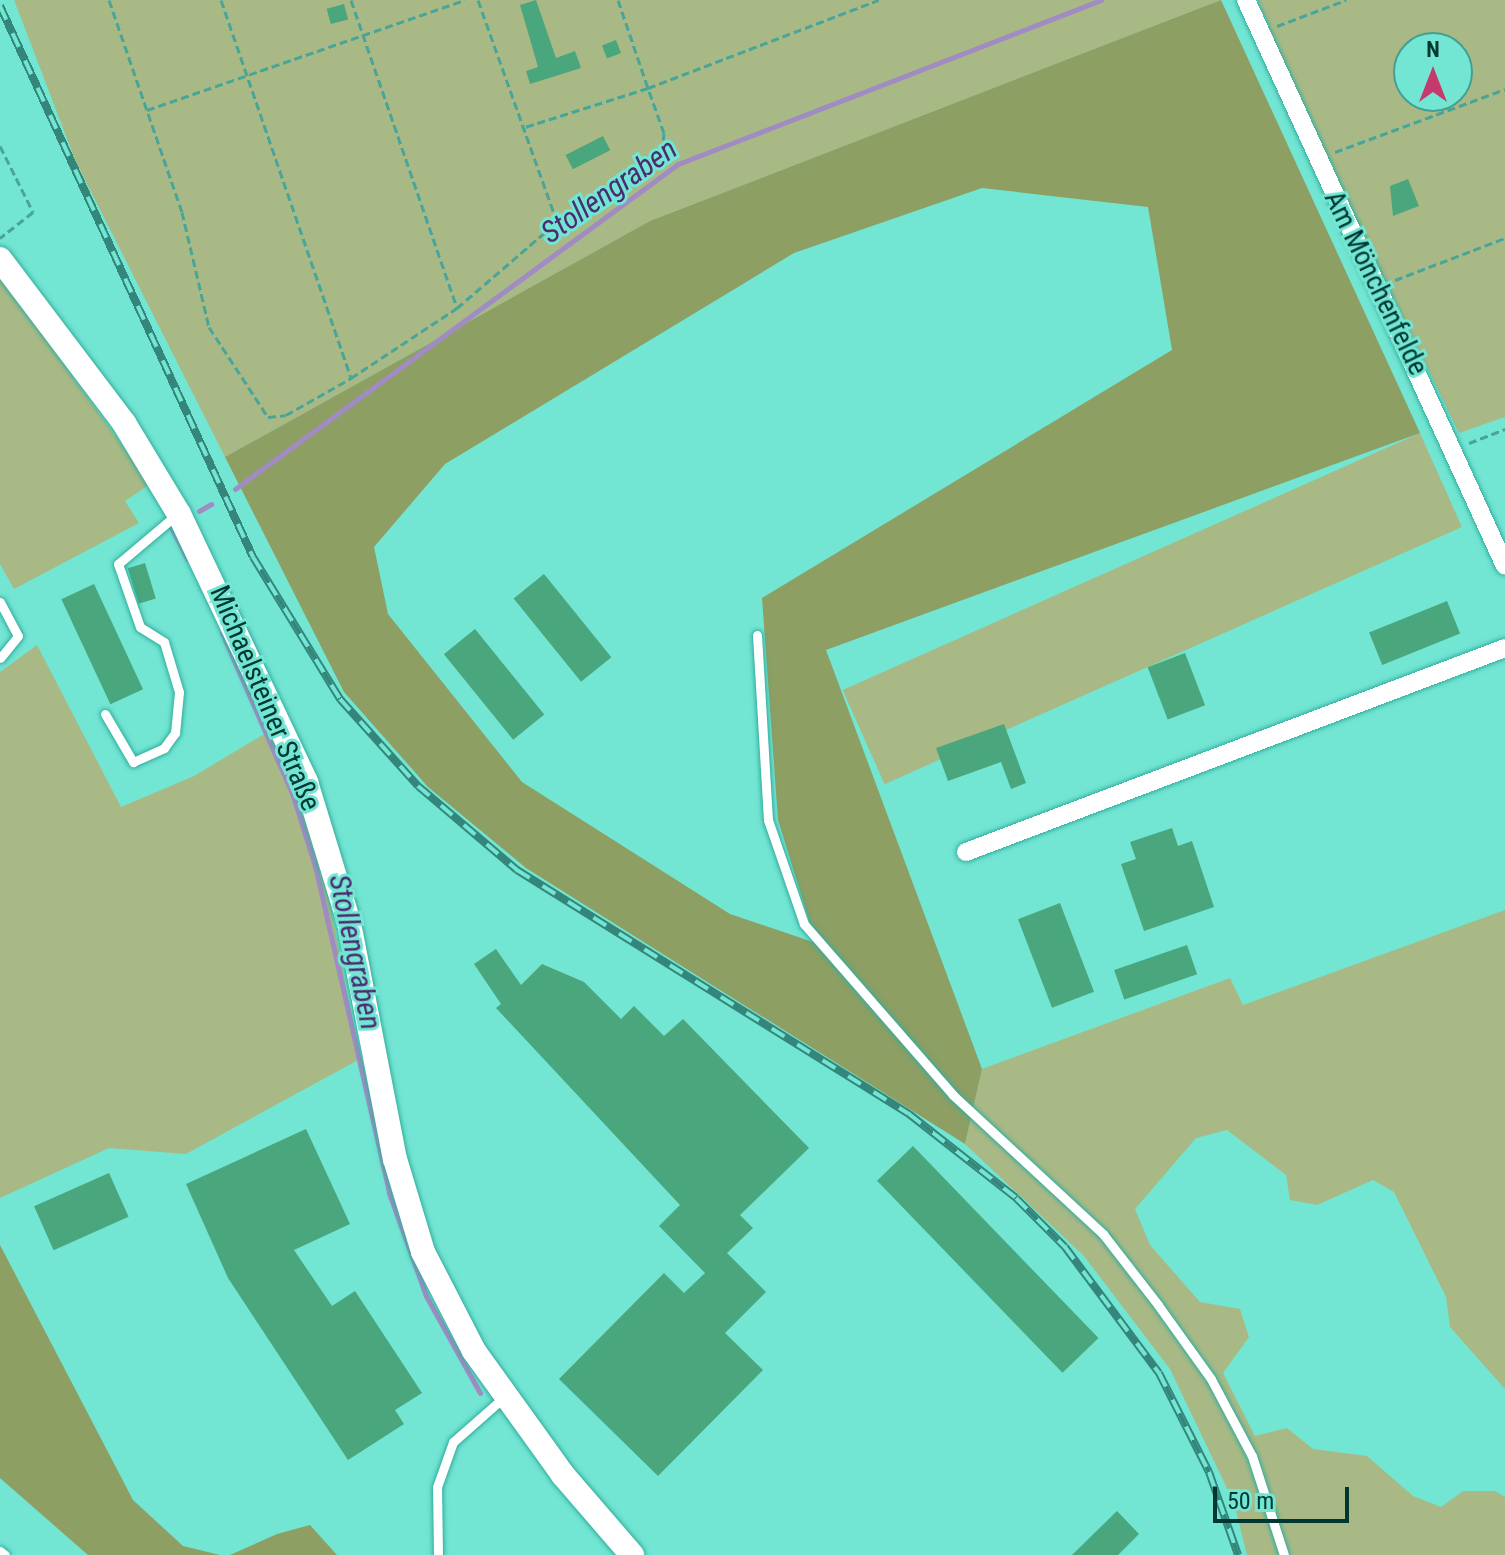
<!DOCTYPE html>
<meta charset="utf-8">
<style>
body{margin:0}
#map{position:relative;width:1505px;height:1555px;overflow:hidden;background:#72e5d3;font-family:"Roboto Condensed",sans-serif}
div>[style]{position:absolute}
.green>*{inset:0;background:#a9b985;transform-origin:0 0}
.forest>*{inset:0;background:#8d9f63}
.stream>*{height:5px;margin:-2.5px;padding:0 2.5px;transform-origin:2.5px;border-radius:2.5px;background:#a18bc3}
.building>*{inset:0;background:#49a67d;transform-origin:0 0}
.path>*{height:3px;margin-top:-1.5px;transform-origin:0;background:repeating-linear-gradient(90deg,#48a597 0 8px,transparent 0 12px)}
.roads{filter:drop-shadow(0 0 2px #31ad9d) drop-shadow(0 0 2px #31ad9d)}
.lane>*{height:9px;margin:-4.5px;padding:0 4.5px;transform-origin:4.5px;border-radius:4.5px;background:#fff}
.street>*{height:18px;margin:-9px;padding:0 9px;transform-origin:9px;border-radius:9px;background:#fff}
.secondary>*{height:24px;margin:-12px;padding:0 12px;transform-origin:12px;border-radius:12px;background:#fff}
.rail>*{height:8px;margin-top:-4px;transform-origin:0;background:repeating-linear-gradient(90deg,#72e5d3 0 15px,#34867b 0 30px);box-sizing:border-box;border-block:2px solid #34867b}
span{translate:-50% -50%;white-space:nowrap;text-align:center;line-height:1.15;-webkit-text-stroke:6px #72e5d3;paint-order:stroke}
.street-label{font-size:28px;color:#003731}
.water-label{font-size:30px;color:#4b2c70;font-style:italic}
.north{position:absolute;left:1393px;top:32px;width:80px;height:80px;box-sizing:border-box;background:#72e5d3;border:2px solid #449f92;border-radius:50%;rotate:0deg;font-size:22px;font-weight:700;line-height:32px;text-align:center;color:#003731}
.north::after{content:'';display:block;margin:auto;width:28px;height:36px;background:#c5396d;clip-path:polygon(50% 0,100% 100%,50% 72%,0 100%)}
.scale{position:absolute;left:1213px;top:1487px;width:136px;height:36px;box-sizing:border-box;border:4px solid #003731;border-top:0;padding-left:10px;font-size:24px;line-height:28px;white-space:nowrap;color:#003731;-webkit-text-stroke:6px #72e5d3;paint-order:stroke}
</style>
<div id="map">
<div class="green">
<i style="clip-path:polygon(14px 0,1221px 0,650px 221px,225px 457px,76px 162px)"></i>
<i style="clip-path:polygon(evenodd,1258px 0,1505px 0,1505px 417px,1459px 433px,1306px 118px,1258px 0,1409px 48px,1457px 48px,1457px 96px,1409px 96px,1409px 48px)"></i>
<i style="clip-path:polygon(0 276px,150px 484px,125px 501px,139px 523px,14px 589px,0 564px)"></i>
<i style="left:1420px;top:433px;width:103px;height:632px;rotate:66deg"></i>
<i style="clip-path:polygon(37px 645px,121px 807px,194px 776px,271px 730px,321px 858px,360px 1059px,186px 1154px,109px 1148px,0 1198px,0 672px)"></i>
<i style="clip-path:polygon(1505px 910px,1505px 1389px,1450px 1327px,1446px 1297px,1394px 1192px,1373px 1180px,1317px 1205px,1290px 1200px,1286px 1175px,1227px 1130px,1196px 1138px,1135px 1209px,1150px 1245px,1200px 1302px,1240px 1309px,1249px 1337px,1223px 1373px,1255px 1436px,1287px 1428px,1313px 1449px,1367px 1456px,1413px 1496px,1441px 1507px,1463px 1491px,1495px 1491px,1505px 1497px,1505px 1555px,1247px 1555px,1234px 1503px,1170px 1369px,1084px 1256px,965px 1144px,982px 1069px,1230px 978px,1243px 1005px)"></i>
</div>
<div class="forest">
<i style="clip-path:polygon(evenodd,1221px 0,1420px 433px,826px 650px,982px 1069px,965px 1144px,526px 868px,428px 787px,344px 692px,225px 457px,650px 221px,1221px 0,982px 188px,1148px 207px,1172px 350px,762px 598px,778px 820px,816px 943px,730px 914px,522px 782px,388px 614px,374px 547px,445px 464px,794px 253px,982px 188px)"></i>
<i style="clip-path:polygon(0 1245px,133px 1500px,183px 1546px,220px 1555px,88px 1555px,0 1478px)"></i>
<i style="clip-path:polygon(310px 1525px,337px 1555px,230px 1555px,277px 1534px)"></i>
</div>
<div class="stream">
<i style="left:235px;top:489px;width:549px;rotate:-36.27deg"></i>
<i style="left:678px;top:164px;width:454px;rotate:-21.2deg"></i>
<i style="left:199px;top:511px;width:14px;rotate:-30deg"></i>
<i style="left:170px;top:525px;width:38px;rotate:63deg"></i>
<i style="left:222px;top:633px;width:175px;rotate:66.4deg"></i>
<i style="left:292px;top:793px;width:77px;rotate:72.5deg"></i>
<i style="left:315px;top:866px;width:335px;rotate:77.2deg"></i>
<i style="left:389px;top:1193px;width:109px;rotate:70.2deg"></i>
<i style="left:426px;top:1296px;width:111px;rotate:60.9deg"></i>
</div>
<div class="building">
<i style="clip-path:polygon(536px 0,556px 58px,575px 51px,581px 68px,530px 84px,526px 71px,538px 67px,520px 5px)"></i>
<i style="left:344px;top:4px;width:16px;height:18px;rotate:75deg"></i>
<i style="left:616px;top:40px;width:14px;height:15px;rotate:69deg"></i>
<i style="left:603px;top:136px;width:16px;height:42px;rotate:63deg"></i>
<i style="clip-path:polygon(1408px 179px,1419px 206px,1393px 216px,1390px 186px)"></i>
<i style="left:145px;top:563px;width:37px;height:18px;rotate:73deg"></i>
<i style="left:544px;top:574px;width:107px;height:39px;rotate:51deg"></i>
<i style="left:94px;top:584px;width:116px;height:36px;rotate:65deg"></i>
<i style="left:1447px;top:601px;width:35px;height:84px;rotate:68deg"></i>
<i style="left:475px;top:629px;width:110px;height:40px;rotate:51deg"></i>
<i style="left:1185px;top:653px;width:56px;height:40px;rotate:69deg"></i>
<i style="clip-path:polygon(1004px 724px,1026px 783px,1011px 789px,1001px 762px,948px 781px,936px 748px)"></i>
<i style="clip-path:polygon(1172px 828px,1178px 846px,1192px 841px,1214px 907px,1144px 931px,1121px 864px,1136px 859px,1130px 842px)"></i>
<i style="left:1060px;top:903px;width:95px;height:45px;rotate:69deg"></i>
<i style="left:1187px;top:945px;width:31px;height:77px;rotate:71deg"></i>
<i style="clip-path:polygon(496px 949px,521px 985px,542px 964px,584px 982px,621px 1019px,634px 1006px,664px 1036px,683px 1019px,809px 1148px,740px 1215px,753px 1228px,727px 1253px,766px 1292px,725px 1333px,763px 1370px,658px 1476px,559px 1379px,664px 1273px,684px 1293px,705px 1273px,659px 1226px,680px 1205px,496px 1008px,501px 1004px,474px 964px)"></i>
<i style="clip-path:polygon(306px 1129px,350px 1224px,294px 1250px,332px 1306px,355px 1291px,422px 1393px,395px 1410px,404px 1424px,348px 1460px,228px 1278px,186px 1184px)"></i>
<i style="left:913px;top:1146px;width:267px;height:50px;rotate:46deg"></i>
<i style="left:109px;top:1173px;width:48px;height:82px;rotate:66deg"></i>
<i style="clip-path:polygon(1117px 1511px,1139px 1534px,1118px 1555px,1072px 1555px)"></i>
</div>
<div class="path">
<i style="left:109px;top:0;width:224px;rotate:71deg"></i>
<i style="left:182px;top:212px;width:118px;rotate:76.8deg"></i>
<i style="left:209px;top:327px;width:108px;rotate:56.8deg"></i>
<i style="left:268px;top:417px;width:18px;rotate:-6deg"></i>
<i style="left:286px;top:415px;width:75px;rotate:-29.6deg"></i>
<i style="left:351px;top:378px;width:127px;rotate:-33.4deg"></i>
<i style="left:457px;top:308px;width:132px;rotate:-40.7deg"></i>
<i style="left:221px;top:0;width:400px;rotate:71deg"></i>
<i style="left:351px;top:0;width:325px;rotate:71deg"></i>
<i style="left:478px;top:0;width:236px;rotate:70.4deg"></i>
<i style="left:557px;top:222px;width:43px;rotate:-24.8deg"></i>
<i style="left:596px;top:204px;width:84px;rotate:-38.2deg"></i>
<i style="left:662px;top:152px;width:19px;rotate:-84deg"></i>
<i style="left:664px;top:133px;width:48px;rotate:-109.6deg"></i>
<i style="left:648px;top:88px;width:129px;rotate:162.4deg"></i>
<i style="left:618px;top:0;width:93px;rotate:71.2deg"></i>
<i style="left:648px;top:88px;width:247px;rotate:-20.9deg"></i>
<i style="left:1277px;top:26px;width:74px;rotate:-20.6deg"></i>
<i style="left:147px;top:110px;width:336px;rotate:-19.1deg"></i>
<i style="left:0;top:146px;width:74px;rotate:63.4deg"></i>
<i style="left:33px;top:212px;width:42px;rotate:141.8deg"></i>
<i style="left:1335px;top:152px;width:181px;rotate:-20.3deg"></i>
<i style="left:1395px;top:280px;width:118px;rotate:-20.9deg"></i>
<i style="left:1469px;top:443px;width:39px;rotate:-21deg"></i>
</div>
<div class="roads">
<div class="lane">
<i style="left:0;top:602px;width:38px;rotate:62deg"></i>
<i style="left:18px;top:636px;width:28px;rotate:129deg"></i>
<i style="left:757px;top:635px;width:185px;rotate:86.6deg"></i>
<i style="left:768px;top:820px;width:110px;rotate:70.9deg"></i>
<i style="left:804px;top:924px;width:227px;rotate:48.9deg"></i>
<i style="left:953px;top:1095px;width:205px;rotate:42.8deg"></i>
<i style="left:1103px;top:1234px;width:90px;rotate:52.2deg"></i>
<i style="left:1158px;top:1305px;width:91px;rotate:54.4deg"></i>
<i style="left:1211px;top:1379px;width:87px;rotate:62deg"></i>
<i style="left:1252px;top:1456px;width:104px;rotate:72.1deg"></i>
<i style="left:105px;top:714px;width:56px;rotate:59.7deg"></i>
<i style="left:133px;top:762px;width:34px;rotate:-24deg"></i>
<i style="left:164px;top:748px;width:19px;rotate:-54deg"></i>
<i style="left:175px;top:733px;width:41px;rotate:-84.4deg"></i>
<i style="left:179px;top:692px;width:52px;rotate:-106.7deg"></i>
<i style="left:164px;top:642px;width:28px;rotate:-148deg"></i>
<i style="left:140px;top:627px;width:67px;rotate:-109.2deg"></i>
<i style="left:118px;top:564px;width:76px;rotate:-40.2deg"></i>
<i style="left:0;top:1551px;width:6px;rotate:39deg"></i>
<i style="left:438px;top:1555px;width:68px;rotate:-90.8deg"></i>
<i style="left:437px;top:1487px;width:48px;rotate:-70.4deg"></i>
<i style="left:453px;top:1442px;width:68px;rotate:-41.4deg"></i>
</div>
<div class="street">
<i style="left:1246px;top:0;width:622px;rotate:65.41deg"></i>
<i style="left:966px;top:852px;width:576px;rotate:-20.73deg"></i>
</div>
<div class="secondary">
<i style="left:0;top:259px;width:206px;rotate:52.9deg"></i>
<i style="left:124px;top:423px;width:106px;rotate:58.9deg"></i>
<i style="left:179px;top:514px;width:297px;rotate:64.6deg"></i>
<i style="left:306px;top:782px;width:147px;rotate:73deg"></i>
<i style="left:349px;top:923px;width:240px;rotate:79deg"></i>
<i style="left:395px;top:1159px;width:97px;rotate:73.2deg"></i>
<i style="left:423px;top:1252px;width:111px;rotate:62.7deg"></i>
<i style="left:474px;top:1351px;width:153px;rotate:54.3deg"></i>
<i style="left:563px;top:1475px;width:106px;rotate:49.2deg"></i>
</div>
</div>
<div class="rail">
<i style="left:0;top:6px;width:606px;rotate:65.34deg"></i>
<i style="left:253px;top:557px;width:167px;rotate:58.5deg"></i>
<i style="left:340px;top:699px;width:117px;rotate:48.1deg"></i>
<i style="left:418px;top:786px;width:130px;rotate:40.3deg"></i>
<i style="left:517px;top:870px;width:462px;rotate:31.9deg"></i>
<i style="left:909px;top:1114px;width:136px;rotate:38.1deg"></i>
<i style="left:1016px;top:1198px;width:69px;rotate:45deg"></i>
<i style="left:1065px;top:1247px;width:157px;rotate:53.3deg"></i>
<i style="left:1159px;top:1373px;width:111px;rotate:63.2deg"></i>
<i style="left:1209px;top:1472px;width:88px;rotate:70.7deg"></i>
</div>
<div class="street-label">
<span style="left:1376px;top:283px;rotate:64deg">Am Mönchenfelde</span>
<span style="left:265px;top:698px;rotate:67deg">Michaelsteiner Straße</span>
</div>
<div class="water-label">
<span style="left:609px;top:191px;rotate:-35deg">Stollengraben</span>
<span style="left:355px;top:952px;rotate:78deg">Stollengraben</span>
</div>
<div class="north">N</div>
<div class="scale">50 m</div>
</div>
